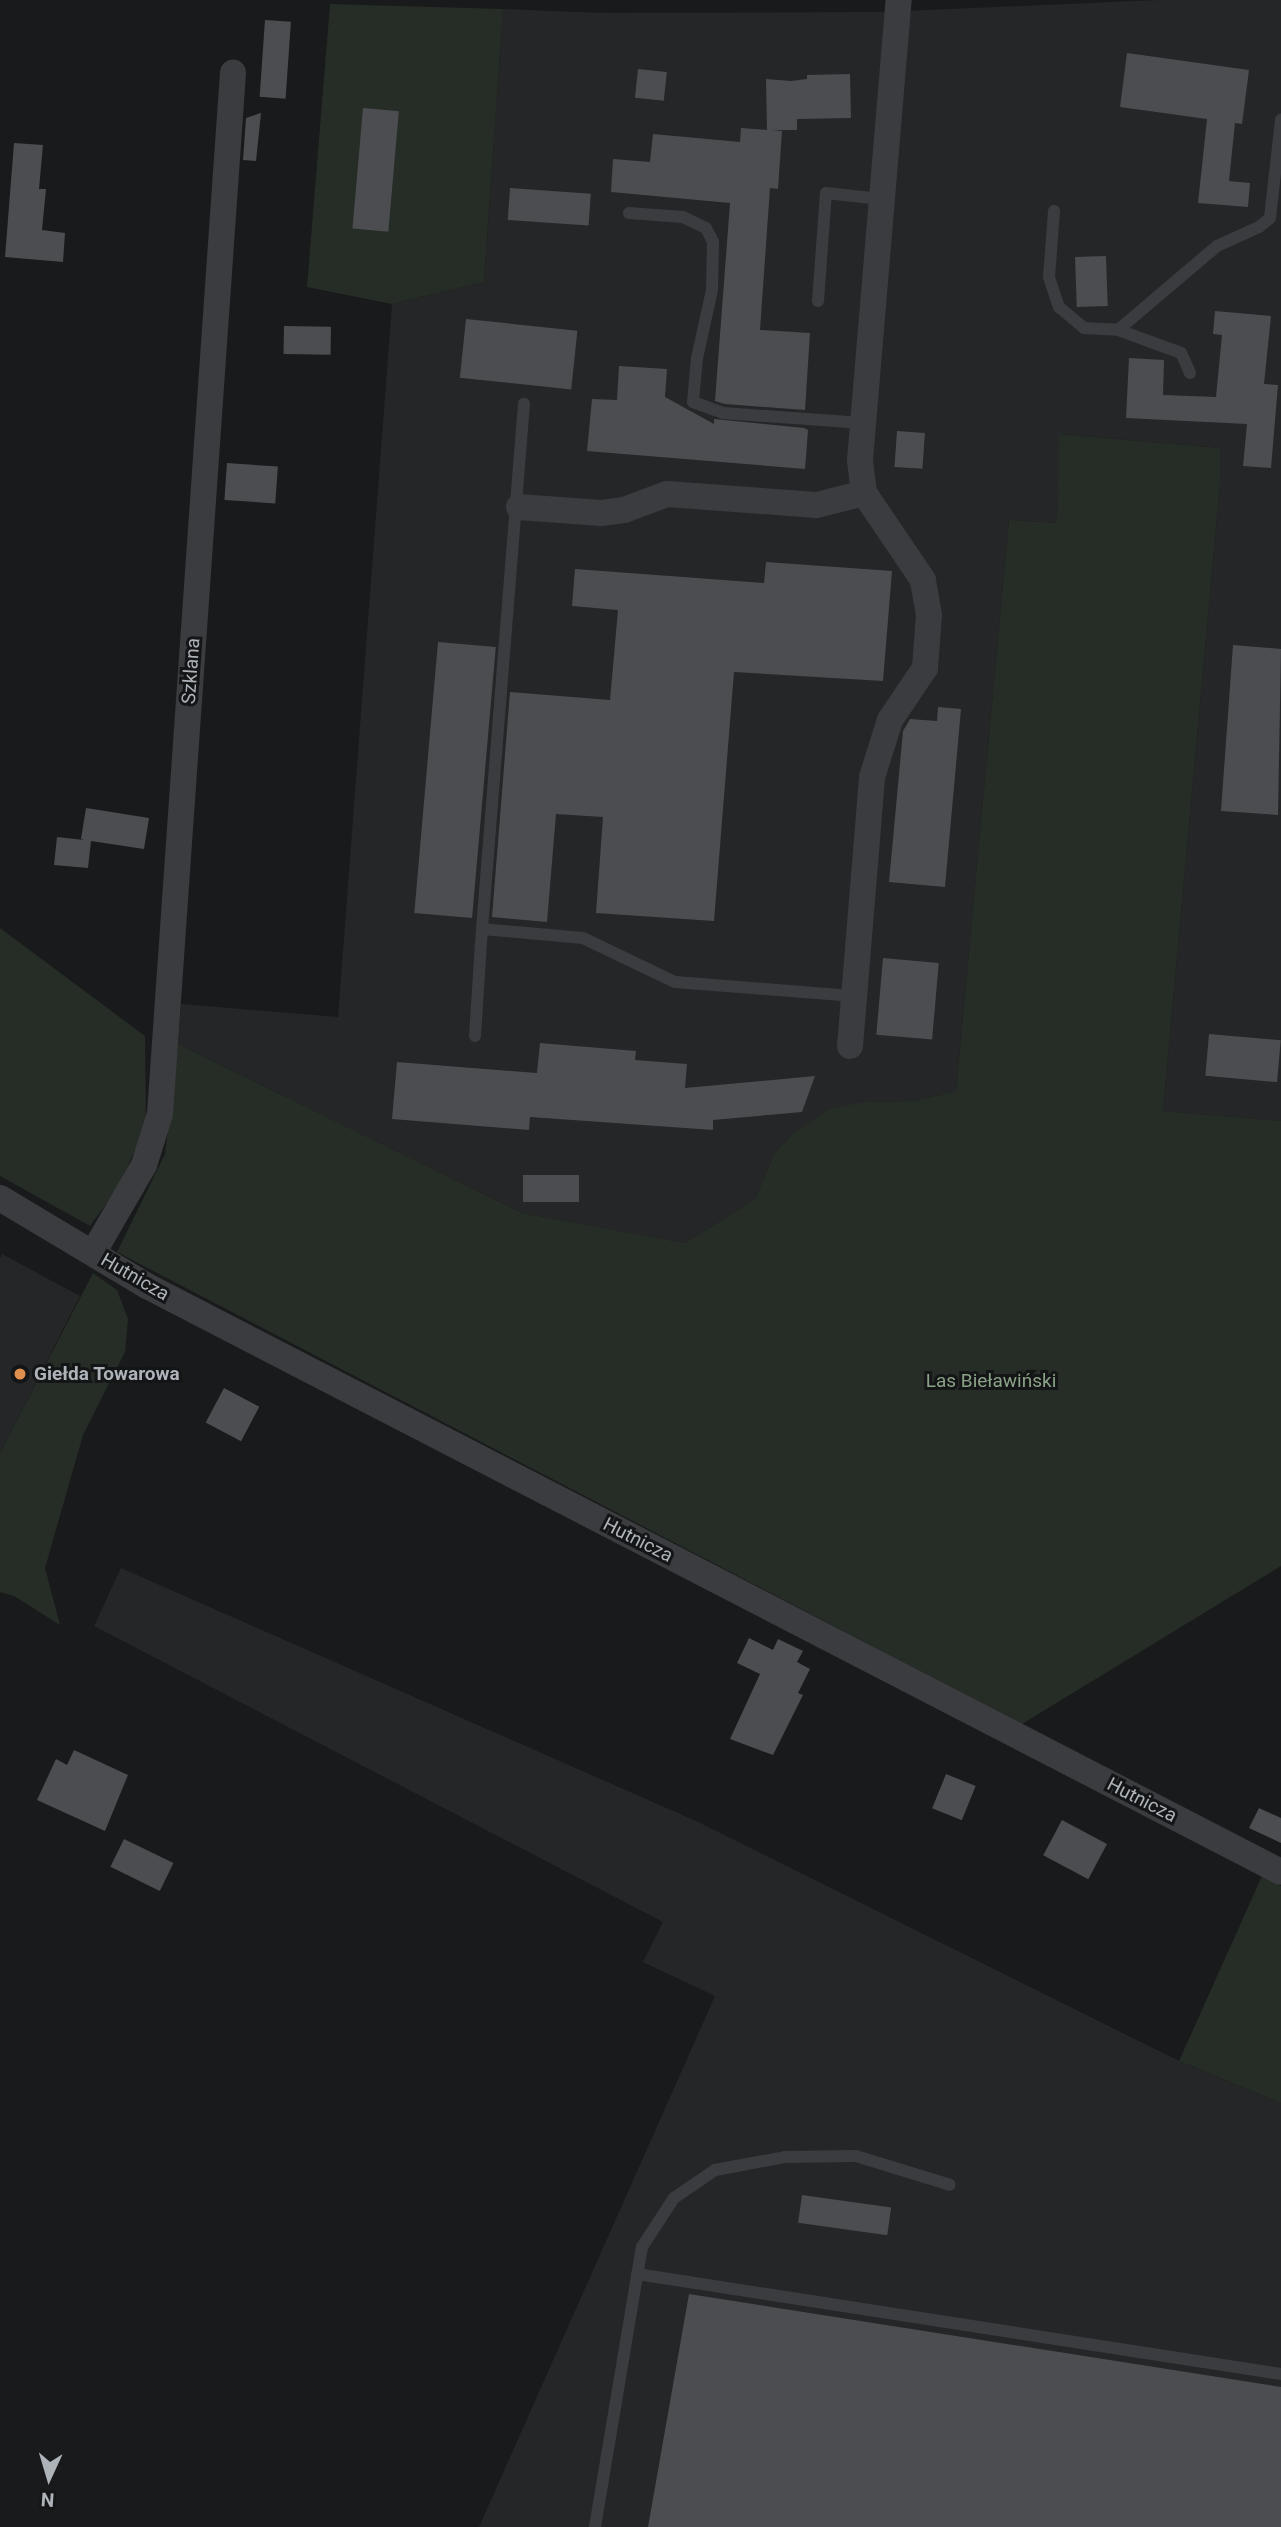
<!DOCTYPE html>
<meta charset="utf-8">
<style>
body{margin:0}
#map{position:relative;width:1281px;height:2527px;overflow:hidden;background:#191a1b;font-family:Roboto,sans-serif}
div>[style]{position:absolute}
.built>*{inset:0;background:#252628}
.green>*{inset:0;background:#262d26}
.building>*{inset:0;background:#4b4d50;transform-origin:0 0}
.service>*{height:12px;margin:-6px;padding:0 6px;transform-origin:6px;border-radius:6px;background:#3b3c40}
.minor>*{height:26px;margin:-13px;padding:0 13px;transform-origin:13px;border-radius:13px;background:#3b3c40}
.dots>*{width:19px;height:19px;translate:-50% -50%;box-sizing:border-box;border:4px solid #141516;border-radius:50%}
span{translate:-50% -50%;white-space:nowrap;text-align:center;line-height:1.15;-webkit-text-stroke:6px #141516;paint-order:stroke}
.street-label{font-size:19px;color:#adb3b9}
.poi-label{font-size:19px;color:#adb3b9;font-weight:700}
.left{translate:0 -50%;text-align:left}
.park-label{font-size:19px;color:#8aa286}
.north{position:absolute;left:14px;top:2443px;width:70px;height:70px;-webkit-text-stroke:5px #141516;paint-order:stroke;rotate:184deg;font-size:19px;font-weight:700;line-height:28px;text-align:center;color:#adb3b9}
.north::after{content:'';display:block;margin:auto;width:24px;height:32px;background:#adb3b9;clip-path:polygon(50% 0,100% 100%,50% 72%,0 100%)}
</style>
<div id="map">
<div class="built">
<i style="clip-path:polygon(1159px 0,1281px 0,1281px 1121px,1163px 1111px,1220px 484px,1220px 448px,1060px 434px,1057px 523px,1009px 520px,956px 1091px,913px 1101px,864px 1102px,774px 1154px,755px 1199px,685px 1243px,522px 1213px,178px 1044px,181px 1004px,338px 1017px,392px 304px,484px 282px,503px 9px,604px 13px,879px 12px)"></i>
<i style="clip-path:polygon(2px 1254px,80px 1296px,0 1453px,0 1259px)"></i>
<i style="clip-path:polygon(121px 1568px,696px 1821px,1179px 2061px,1281px 2103px,1281px 2527px,479px 2527px,715px 1996px,643px 1962px,663px 1922px,94px 1626px)"></i>
</div>
<div class="green">
<i style="clip-path:polygon(330px 4px,503px 9px,484px 282px,392px 304px,307px 287px)"></i>
<i style="clip-path:polygon(1059px 434px,1220px 448px,1220px 484px,1163px 1111px,1281px 1121px,1281px 1566px,1022px 1724px,117px 1252px,165px 1154px,178px 1044px,522px 1213px,685px 1243px,755px 1199px,774px 1154px,795px 1132px,829px 1109px,864px 1102px,913px 1101px,956px 1091px,1009px 520px,1057px 523px)"></i>
<i style="clip-path:polygon(0 928px,145px 1036px,146px 1127px,117px 1189px,90px 1226px,0 1176px)"></i>
<i style="clip-path:polygon(93px 1273px,117px 1290px,128px 1319px,125px 1352px,83px 1435px,45px 1568px,60px 1625px,14px 1596px,0 1592px,0 1453px)"></i>
<i style="clip-path:polygon(1262px 1876px,1281px 1886px,1281px 2103px,1179px 2061px)"></i>
</div>
<div class="building">
<i style="left:265px;top:20px;width:26px;height:77px;rotate:4deg"></i>
<i style="clip-path:polygon(1127px 53px,1249px 70px,1242px 124px,1235px 123px,1229px 181px,1250px 183px,1248px 207px,1198px 203px,1207px 119px,1120px 107px)"></i>
<i style="left:638px;top:69px;width:29px;height:29px;rotate:6deg"></i>
<i style="clip-path:polygon(850px 74px,851px 118px,797px 119px,797px 130px,772px 130px,782px 131px,778px 189px,770px 188px,760px 330px,810px 333px,805px 410px,725px 404px,715px 401px,730px 203px,611px 192px,613px 159px,650px 162px,653px 134px,740px 142px,741px 128px,767px 130px,766px 79px,791px 81px,807px 79px,807px 75px)"></i>
<i style="left:363px;top:108px;width:36px;height:121px;rotate:5deg"></i>
<i style="clip-path:polygon(261px 113px,256px 161px,243px 160px,246px 118px)"></i>
<i style="clip-path:polygon(14px 143px,43px 145px,39px 189px,46px 189px,42px 230px,65px 233px,63px 262px,5px 257px)"></i>
<i style="left:510px;top:188px;width:81px;height:32px;rotate:4deg"></i>
<i style="left:1106px;top:256px;width:50px;height:31px;rotate:88deg"></i>
<i style="clip-path:polygon(1215px 311px,1271px 316px,1264px 384px,1278px 385px,1271px 468px,1243px 466px,1247px 424px,1126px 418px,1129px 358px,1164px 360px,1163px 395px,1216px 397px,1222px 335px,1213px 334px)"></i>
<i style="left:466px;top:319px;width:112px;height:59px;rotate:6deg"></i>
<i style="left:284px;top:326px;width:47px;height:28px;rotate:1deg"></i>
<i style="clip-path:polygon(619px 366px,667px 369px,665px 397px,714px 424px,714px 419px,804px 428px,808px 430px,805px 469px,587px 451px,592px 399px,617px 400px)"></i>
<i style="left:897px;top:431px;width:28px;height:36px;rotate:4deg"></i>
<i style="left:227px;top:463px;width:51px;height:37px;rotate:4deg"></i>
<i style="clip-path:polygon(766px 562px,892px 571px,883px 681px,734px 672px,714px 921px,596px 913px,603px 817px,556px 814px,547px 922px,492px 917px,510px 692px,610px 700px,618px 610px,572px 606px,575px 569px,764px 583px)"></i>
<i style="left:438px;top:642px;width:58px;height:272px;rotate:5deg"></i>
<i style="clip-path:polygon(1233px 645px,1281px 649px,1278px 815px,1221px 811px)"></i>
<i style="clip-path:polygon(938px 707px,961px 709px,945px 887px,889px 882px,903px 731px,910px 719px,937px 721px)"></i>
<i style="clip-path:polygon(86px 808px,149px 818px,144px 849px,91px 841px,88px 868px,54px 865px,57px 837px,84px 840px,81px 839px)"></i>
<i style="left:883px;top:958px;width:56px;height:77px;rotate:5deg"></i>
<i style="left:1209px;top:1034px;width:72px;height:42px;rotate:5deg"></i>
<i style="clip-path:polygon(540px 1043px,636px 1051px,635px 1060px,687px 1064px,685px 1088px,815px 1076px,802px 1112px,713px 1120px,713px 1130px,530px 1117px,529px 1130px,392px 1119px,397px 1062px,537px 1073px)"></i>
<i style="left:579px;top:1175px;width:27px;height:56px;rotate:90deg"></i>
<i style="left:224px;top:1388px;width:40px;height:39px;rotate:28deg"></i>
<i style="clip-path:polygon(749px 1638px,773px 1650px,778px 1639px,803px 1651px,797px 1662px,810px 1669px,798px 1693px,803px 1695px,773px 1755px,730px 1739px,760px 1674px,737px 1663px)"></i>
<i style="clip-path:polygon(74px 1750px,128px 1775px,105px 1831px,37px 1800px,56px 1759px,67px 1765px)"></i>
<i style="left:946px;top:1774px;width:32px;height:37px;rotate:22deg"></i>
<i style="clip-path:polygon(1259px 1808px,1281px 1818px,1281px 1843px,1249px 1828px)"></i>
<i style="left:1062px;top:1820px;width:51px;height:40px;rotate:28deg"></i>
<i style="left:124px;top:1839px;width:55px;height:31px;rotate:26deg"></i>
<i style="left:802px;top:2195px;width:90px;height:28px;rotate:8deg"></i>
<i style="clip-path:polygon(689px 2294px,1281px 2387px,1281px 2527px,648px 2527px)"></i>
</div>
<div class="service">
<i style="left:1054px;top:211px;width:66px;rotate:94.3deg"></i>
<i style="left:1049px;top:277px;width:32px;rotate:72deg"></i>
<i style="left:1059px;top:307px;width:33px;rotate:40deg"></i>
<i style="left:1084px;top:328px;width:34px;rotate:3deg"></i>
<i style="left:629px;top:213px;width:54px;rotate:4.2deg"></i>
<i style="left:683px;top:217px;width:25px;rotate:26deg"></i>
<i style="left:706px;top:228px;width:16px;rotate:63deg"></i>
<i style="left:713px;top:242px;width:48px;rotate:91.2deg"></i>
<i style="left:712px;top:290px;width:70px;rotate:102.4deg"></i>
<i style="left:697px;top:358px;width:44px;rotate:95.2deg"></i>
<i style="left:693px;top:402px;width:32px;rotate:20deg"></i>
<i style="left:723px;top:413px;width:140px;rotate:4.1deg"></i>
<i style="left:818px;top:301px;width:108px;rotate:-85.8deg"></i>
<i style="left:826px;top:193px;width:55px;rotate:6.2deg"></i>
<i style="left:1190px;top:373px;width:22px;rotate:-114deg"></i>
<i style="left:1181px;top:353px;width:67px;rotate:-159.9deg"></i>
<i style="left:1118px;top:330px;width:130px;rotate:-40.3deg"></i>
<i style="left:1217px;top:246px;width:46px;rotate:-24.3deg"></i>
<i style="left:1259px;top:227px;width:14px;rotate:-39deg"></i>
<i style="left:1270px;top:218px;width:99px;rotate:-83.6deg"></i>
<i style="left:482px;top:929px;width:527px;rotate:-85.43deg"></i>
<i style="left:475px;top:1036px;width:107px;rotate:-86.3deg"></i>
<i style="left:482px;top:929px;width:101px;rotate:5.1deg"></i>
<i style="left:583px;top:938px;width:102px;rotate:25.6deg"></i>
<i style="left:675px;top:982px;width:180px;rotate:4.5deg"></i>
<i style="left:637px;top:2274px;width:652px;rotate:8.83deg"></i>
<i style="left:595px;top:2527px;width:284px;rotate:-80.5deg"></i>
<i style="left:642px;top:2247px;width:59px;rotate:-56.9deg"></i>
<i style="left:674px;top:2198px;width:50px;rotate:-34.3deg"></i>
<i style="left:715px;top:2170px;width:71px;rotate:-10.5deg"></i>
<i style="left:785px;top:2157px;width:71px;rotate:-0.8deg"></i>
<i style="left:856px;top:2156px;width:98px;rotate:17.1deg"></i>
</div>
<div class="minor">
<i style="left:519px;top:507px;width:82px;rotate:4.2deg"></i>
<i style="left:601px;top:513px;width:23px;rotate:-7deg"></i>
<i style="left:624px;top:510px;width:46px;rotate:-20.4deg"></i>
<i style="left:667px;top:494px;width:150px;rotate:4.2deg"></i>
<i style="left:817px;top:505px;width:49px;rotate:-14.3deg"></i>
<i style="left:850px;top:1046px;width:270px;rotate:-85.3deg"></i>
<i style="left:872px;top:777px;width:60px;rotate:-72.5deg"></i>
<i style="left:890px;top:720px;width:63px;rotate:-56.1deg"></i>
<i style="left:925px;top:668px;width:53px;rotate:-85.7deg"></i>
<i style="left:929px;top:615px;width:36px;rotate:-100deg"></i>
<i style="left:923px;top:580px;width:105px;rotate:-124.1deg"></i>
<i style="left:864px;top:493px;width:33px;rotate:-97deg"></i>
<i style="left:860px;top:460px;width:462px;rotate:-85.2deg"></i>
<i style="left:0;top:1198px;width:171px;rotate:30.9deg"></i>
<i style="left:147px;top:1286px;width:1276px;rotate:27.33deg"></i>
<i style="left:93px;top:1253px;width:102px;rotate:-59.9deg"></i>
<i style="left:144px;top:1165px;width:53px;rotate:-72.6deg"></i>
<i style="left:160px;top:1114px;width:1044px;rotate:-85.99deg"></i>
</div>
<div class="dots">
<i style="left:20px;top:1374px;background:#df904e"></i>
</div>
<div class="street-label">
<span style="left:191px;top:671px;rotate:-86deg">Szklana</span>
<span style="left:135px;top:1277px;rotate:30deg">Hutnicza</span>
<span style="left:638px;top:1540px;rotate:27deg">Hutnicza</span>
<span style="left:1142px;top:1800px;rotate:27deg">Hutnicza</span>
</div>
<div class="poi-label">
<span class="left" style="left:34px;top:1374px">Giełda Towarowa</span>
</div>
<div class="park-label">
<span style="left:991px;top:1381px">Las Bieławiński</span>
</div>
<div class="north">N</div>
</div>
